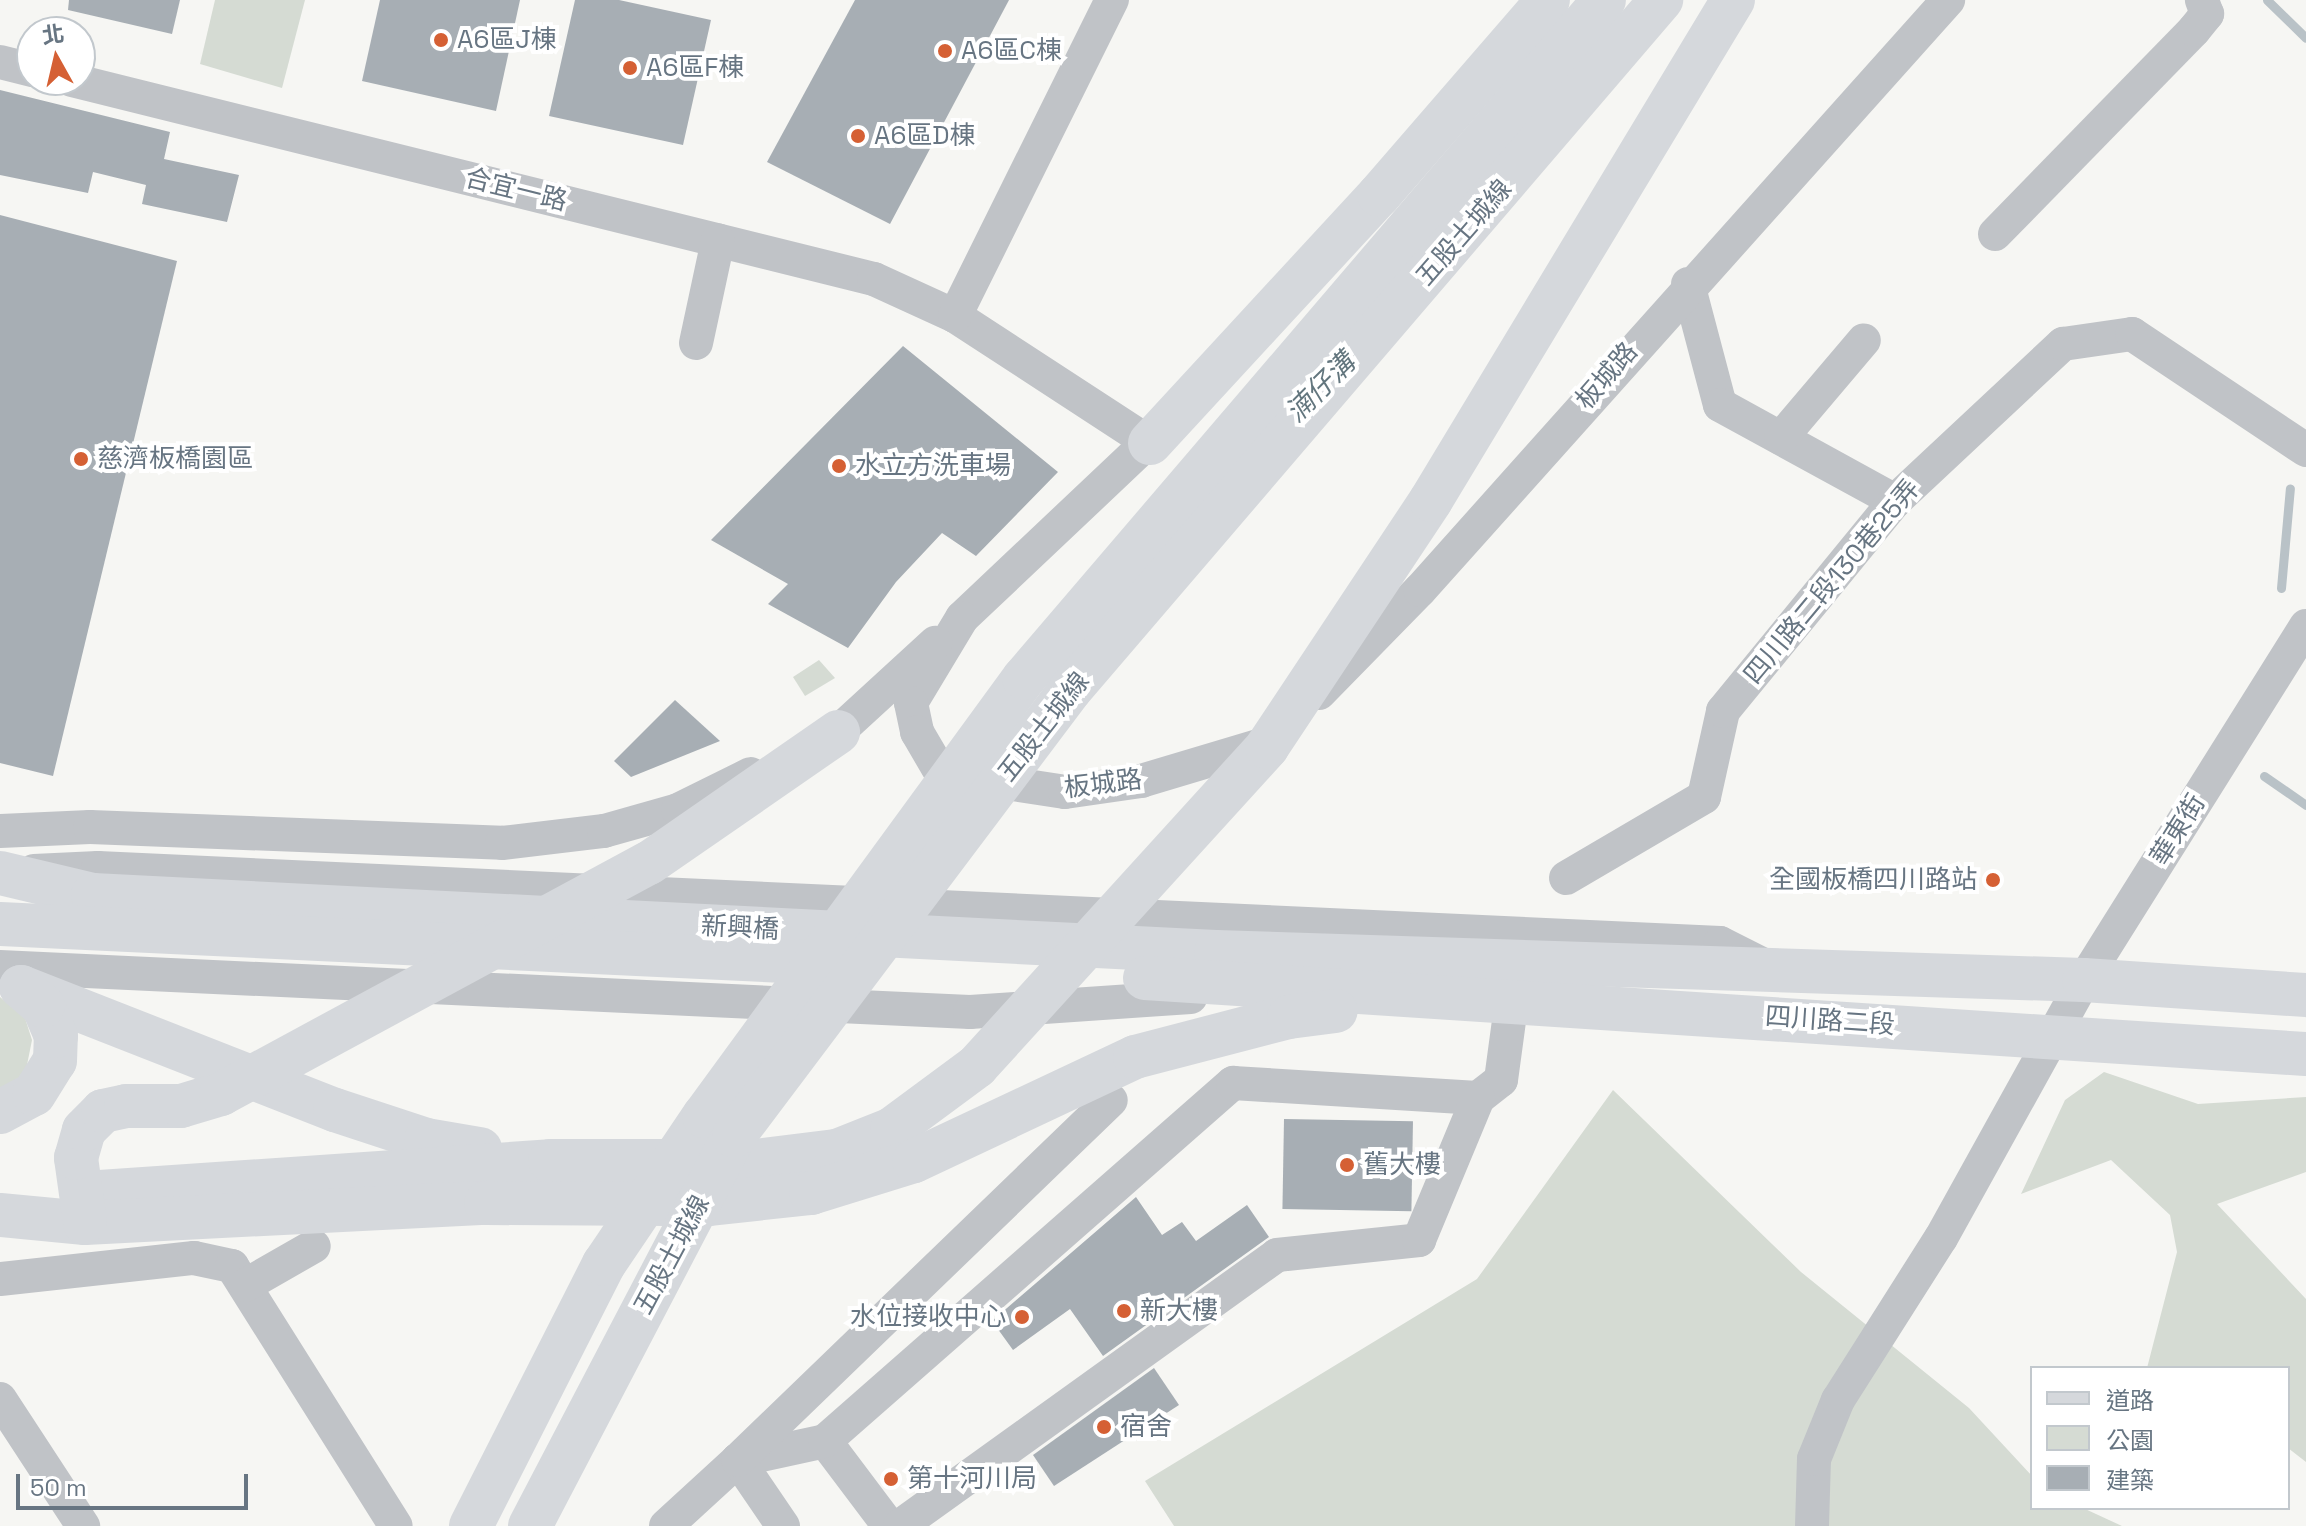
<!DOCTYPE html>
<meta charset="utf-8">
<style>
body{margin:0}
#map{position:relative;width:2306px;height:1526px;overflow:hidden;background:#f6f6f3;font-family:"Space Grotesk","Noto Sans TC",sans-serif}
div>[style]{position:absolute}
.green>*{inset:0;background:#d5dbd3}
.stream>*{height:9px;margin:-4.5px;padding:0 4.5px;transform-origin:4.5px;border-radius:4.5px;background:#b9c2c7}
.building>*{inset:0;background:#a7aeb4;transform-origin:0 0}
.minor>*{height:34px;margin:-17px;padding:0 17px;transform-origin:17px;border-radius:17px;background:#c0c3c7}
.major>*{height:44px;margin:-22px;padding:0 22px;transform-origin:22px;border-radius:22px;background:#d5d8dc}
.highway>*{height:44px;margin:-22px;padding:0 22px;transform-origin:22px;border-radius:22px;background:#d5d8dc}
.dots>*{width:22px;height:22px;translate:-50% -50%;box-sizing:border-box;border:4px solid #fff;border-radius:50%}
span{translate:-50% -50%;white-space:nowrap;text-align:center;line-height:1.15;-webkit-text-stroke:8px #fff;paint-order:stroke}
.poi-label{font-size:26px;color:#677582}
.left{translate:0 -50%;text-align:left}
.right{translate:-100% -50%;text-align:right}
.street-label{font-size:26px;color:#677582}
.water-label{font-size:28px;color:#63767e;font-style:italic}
.legend{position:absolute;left:2030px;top:1366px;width:260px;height:144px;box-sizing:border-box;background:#fff;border:2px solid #c2c8cd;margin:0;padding:10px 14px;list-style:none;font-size:24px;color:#677582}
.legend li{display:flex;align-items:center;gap:16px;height:40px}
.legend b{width:40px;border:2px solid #c2c8cd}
.north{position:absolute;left:16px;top:16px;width:80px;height:80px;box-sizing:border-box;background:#fff;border:2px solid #c2c8cd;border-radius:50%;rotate:352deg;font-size:22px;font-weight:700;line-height:32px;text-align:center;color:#677582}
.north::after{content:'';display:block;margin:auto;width:28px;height:36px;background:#d56034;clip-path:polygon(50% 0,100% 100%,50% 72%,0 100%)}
.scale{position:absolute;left:16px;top:1474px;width:232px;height:36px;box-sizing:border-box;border:4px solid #677582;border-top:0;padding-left:10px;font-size:24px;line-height:28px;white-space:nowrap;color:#677582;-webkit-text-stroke:6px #fff;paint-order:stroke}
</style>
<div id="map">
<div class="green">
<i style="clip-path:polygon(215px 0,305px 0,282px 88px,200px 64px)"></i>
<i style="clip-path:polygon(819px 660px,835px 678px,805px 696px,793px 677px)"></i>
<i style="clip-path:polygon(0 997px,25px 1018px,32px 1040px,27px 1065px,18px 1079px,0 1089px)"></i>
<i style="clip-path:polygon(2104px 1072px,2198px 1104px,2306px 1097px,2306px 1172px,2217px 1204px,2306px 1299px,2306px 1462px,2288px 1448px,2288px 1368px,2147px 1368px,2177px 1252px,2170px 1215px,2111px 1160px,2021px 1194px,2065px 1100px)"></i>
<i style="clip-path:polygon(1613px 1090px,1801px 1272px,1969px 1408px,2032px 1476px,2032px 1508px,2083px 1508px,2122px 1526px,1174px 1526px,1145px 1481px,1477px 1279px)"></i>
</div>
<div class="stream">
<i style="left:2267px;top:0;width:54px;rotate:44.3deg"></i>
<i style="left:2281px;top:588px;width:100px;rotate:-84.9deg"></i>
<i style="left:2264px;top:776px;width:51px;rotate:34.6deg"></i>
</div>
<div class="building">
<i style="clip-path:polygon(69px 0,180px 0,172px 34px,68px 10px)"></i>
<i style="clip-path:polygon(380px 0,520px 0,496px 111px,362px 81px)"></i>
<i style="clip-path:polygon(575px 0,619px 0,711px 20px,683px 145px,549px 116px)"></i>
<i style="clip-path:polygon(855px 0,1009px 0,890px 224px,767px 162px)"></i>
<i style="clip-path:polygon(0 90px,170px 132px,164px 159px,239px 175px,227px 222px,142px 204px,146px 185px,93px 172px,88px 193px,0 175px)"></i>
<i style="clip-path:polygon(0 215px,177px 261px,53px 776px,0 763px)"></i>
<i style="clip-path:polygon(903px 346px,1058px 472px,976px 556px,942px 533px,896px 582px,848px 648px,768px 604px,788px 584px,711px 540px)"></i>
<i style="clip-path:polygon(675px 700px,720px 741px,631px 777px,614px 761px)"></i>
<i style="left:1284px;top:1119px;width:129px;height:90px;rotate:1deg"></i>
<i style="clip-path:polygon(1136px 1197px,1162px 1235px,1182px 1222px,1196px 1241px,1247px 1205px,1269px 1237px,1103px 1356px,1070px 1309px,1013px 1350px,992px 1321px)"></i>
<i style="clip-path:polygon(1154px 1368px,1179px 1405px,1054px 1486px,1033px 1455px)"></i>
</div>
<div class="minor">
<i style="left:0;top:62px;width:33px;rotate:14deg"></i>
<i style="left:72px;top:80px;width:826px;rotate:13.94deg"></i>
<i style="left:874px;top:279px;width:89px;rotate:24.6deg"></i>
<i style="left:955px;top:316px;width:233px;rotate:33.1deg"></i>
<i style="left:1995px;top:234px;width:285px;rotate:-45.7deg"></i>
<i style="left:2194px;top:30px;width:21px;rotate:-51deg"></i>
<i style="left:2207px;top:14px;width:15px;rotate:-110deg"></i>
<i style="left:1688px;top:284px;width:125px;rotate:75.2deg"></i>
<i style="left:1720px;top:405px;width:200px;rotate:28.7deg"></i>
<i style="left:955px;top:316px;width:353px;rotate:-63.6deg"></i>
<i style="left:696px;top:343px;width:105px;rotate:-77.9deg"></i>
<i style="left:1165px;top:426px;width:279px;rotate:136.6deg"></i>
<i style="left:962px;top:618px;width:99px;rotate:121deg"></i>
<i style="left:911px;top:703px;width:30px;rotate:78deg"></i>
<i style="left:917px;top:732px;width:48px;rotate:59.7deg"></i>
<i style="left:941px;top:773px;width:125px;rotate:8.7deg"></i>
<i style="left:1065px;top:792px;width:77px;rotate:-8.2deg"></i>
<i style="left:1141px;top:781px;width:136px;rotate:-16.7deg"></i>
<i style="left:1781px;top:438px;width:128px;rotate:-49.7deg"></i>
<i style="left:1319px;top:693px;width:144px;rotate:-45.6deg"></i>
<i style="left:1420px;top:590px;width:792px;rotate:-48.17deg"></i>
<i style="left:816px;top:742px;width:24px;rotate:-24deg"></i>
<i style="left:838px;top:732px;width:132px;rotate:-42.5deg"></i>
<i style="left:0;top:831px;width:90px;rotate:-2.5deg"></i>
<i style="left:90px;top:827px;width:412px;rotate:2.2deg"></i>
<i style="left:502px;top:843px;width:103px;rotate:-6.7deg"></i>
<i style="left:604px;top:831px;width:77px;rotate:-15.8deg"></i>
<i style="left:678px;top:810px;width:81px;rotate:-26.3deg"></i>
<i style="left:34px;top:871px;width:64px;rotate:-2.7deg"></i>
<i style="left:98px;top:868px;width:1624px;rotate:2.65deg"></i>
<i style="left:1720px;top:943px;width:51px;rotate:26.6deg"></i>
<i style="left:1566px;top:878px;width:160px;rotate:-30.4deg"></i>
<i style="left:1704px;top:797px;width:88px;rotate:-77.5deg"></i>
<i style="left:1723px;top:711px;width:271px;rotate:-50.7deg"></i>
<i style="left:1895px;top:501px;width:230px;rotate:-43.1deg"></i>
<i style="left:2063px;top:344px;width:70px;rotate:-8.2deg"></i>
<i style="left:2132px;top:334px;width:209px;rotate:33.7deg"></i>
<i style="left:0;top:967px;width:971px;rotate:2.66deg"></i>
<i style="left:970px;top:1012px;width:221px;rotate:-3.9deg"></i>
<i style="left:0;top:1279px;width:195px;rotate:-6.2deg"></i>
<i style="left:194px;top:1258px;width:39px;rotate:12deg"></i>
<i style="left:232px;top:1266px;width:307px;rotate:57.8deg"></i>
<i style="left:246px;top:1285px;width:78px;rotate:-29.8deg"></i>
<i style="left:0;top:1399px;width:152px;rotate:56.8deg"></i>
<i style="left:825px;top:1441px;width:106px;rotate:53deg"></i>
<i style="left:666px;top:1526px;width:98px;rotate:-42.5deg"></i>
<i style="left:738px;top:1460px;width:89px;rotate:-12.3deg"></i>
<i style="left:825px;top:1441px;width:543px;rotate:-41.27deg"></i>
<i style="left:1233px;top:1083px;width:245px;rotate:3.5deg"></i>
<i style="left:1478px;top:1098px;width:29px;rotate:-38deg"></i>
<i style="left:1501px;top:1080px;width:104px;rotate:-82.3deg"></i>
<i style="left:783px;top:1526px;width:80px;rotate:-124.3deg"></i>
<i style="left:738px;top:1460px;width:518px;rotate:-43.98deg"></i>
<i style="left:900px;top:1526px;width:464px;rotate:-35.7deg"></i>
<i style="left:1277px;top:1255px;width:143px;rotate:-6deg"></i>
<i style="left:1419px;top:1240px;width:154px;rotate:-67.4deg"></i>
<i style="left:1812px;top:1526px;width:67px;rotate:-88.3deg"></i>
<i style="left:1814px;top:1459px;width:64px;rotate:-67.9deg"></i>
<i style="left:1838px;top:1400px;width:192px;rotate:-57.6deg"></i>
<i style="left:1941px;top:1238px;width:295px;rotate:-61deg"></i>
<i style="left:2084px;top:980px;width:418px;rotate:-57.9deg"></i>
</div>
<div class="major">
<i style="left:0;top:873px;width:96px;rotate:13.3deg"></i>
<i style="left:93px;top:895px;width:1124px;rotate:2.91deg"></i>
<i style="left:1216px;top:952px;width:868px;rotate:1.85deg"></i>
<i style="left:2084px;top:980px;width:223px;rotate:3.9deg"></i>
<i style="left:0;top:924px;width:806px;rotate:2.7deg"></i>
<i style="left:1145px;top:978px;width:1163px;rotate:3.75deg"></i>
<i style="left:21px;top:987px;width:337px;rotate:21.4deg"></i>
<i style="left:335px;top:1110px;width:96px;rotate:18.2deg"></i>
<i style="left:426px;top:1140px;width:55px;rotate:9.5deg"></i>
<i style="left:0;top:1112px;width:38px;rotate:-28deg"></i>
<i style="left:34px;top:1094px;width:39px;rotate:-58deg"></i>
<i style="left:55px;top:1061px;width:25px;rotate:-88deg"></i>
<i style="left:56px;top:1036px;width:33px;rotate:-113deg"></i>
<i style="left:43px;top:1006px;width:29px;rotate:-139deg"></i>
<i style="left:85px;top:1193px;width:466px;rotate:-3.9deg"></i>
<i style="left:550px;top:1161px;width:205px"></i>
<i style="left:755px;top:1161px;width:83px;rotate:-7deg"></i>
<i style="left:837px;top:1151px;width:59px;rotate:-21.8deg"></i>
<i style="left:892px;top:1129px;width:106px;rotate:-36.5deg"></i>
<i style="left:977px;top:1066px;width:431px;rotate:-47.7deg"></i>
<i style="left:0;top:1215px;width:85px;rotate:5.4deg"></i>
<i style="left:85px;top:1223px;width:401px;rotate:-2.9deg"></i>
<i style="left:486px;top:1203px;width:222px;rotate:0.3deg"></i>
<i style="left:708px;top:1204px;width:104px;rotate:-6.1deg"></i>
<i style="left:811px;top:1193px;width:108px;rotate:-17.3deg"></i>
<i style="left:914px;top:1161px;width:244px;rotate:-25.2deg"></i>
<i style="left:1135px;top:1057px;width:159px;rotate:-14.6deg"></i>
<i style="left:1289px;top:1017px;width:47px;rotate:-7.3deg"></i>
<i style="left:85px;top:1222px;width:65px;rotate:-98deg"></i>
<i style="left:76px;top:1158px;width:29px;rotate:-74deg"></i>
<i style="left:84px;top:1130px;width:27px;rotate:-45deg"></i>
<i style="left:103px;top:1111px;width:24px;rotate:-12deg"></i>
<i style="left:126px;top:1106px;width:55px"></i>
<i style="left:181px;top:1106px;width:42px;rotate:-16.7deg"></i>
<i style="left:221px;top:1094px;width:486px;rotate:-28.4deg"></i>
<i style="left:649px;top:863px;width:230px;rotate:-34.7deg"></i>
</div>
<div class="highway">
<i style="left:1150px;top:443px;width:338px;rotate:-47.3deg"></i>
<i style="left:1379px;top:195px;width:258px;rotate:-49.1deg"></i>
<i style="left:1267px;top:747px;width:296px;rotate:-56.4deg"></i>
<i style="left:1431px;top:500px;width:584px;rotate:-58.87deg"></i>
<i style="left:471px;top:1526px;width:294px;rotate:-63.1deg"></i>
<i style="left:604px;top:1264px;width:179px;rotate:-56deg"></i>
<i style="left:704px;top:1116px;width:542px;rotate:-53.85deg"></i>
<i style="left:1024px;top:678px;width:892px;rotate:-49.45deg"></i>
<i style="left:530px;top:1526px;width:440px;rotate:-62.4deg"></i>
<i style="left:734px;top:1136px;width:558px;rotate:-53.01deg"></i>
<i style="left:1070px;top:690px;width:909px;rotate:-49.42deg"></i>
</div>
<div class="dots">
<i style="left:441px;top:40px;background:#d56034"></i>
<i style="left:945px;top:51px;background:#d56034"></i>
<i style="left:630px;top:68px;background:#d56034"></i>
<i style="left:858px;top:136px;background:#d56034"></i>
<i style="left:81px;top:459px;background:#d56034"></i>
<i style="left:839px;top:466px;background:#d56034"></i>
<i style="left:1993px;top:880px;background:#d56034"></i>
<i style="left:1347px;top:1165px;background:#d56034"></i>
<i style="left:1124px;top:1311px;background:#d56034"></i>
<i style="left:1022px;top:1317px;background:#d56034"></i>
<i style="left:1104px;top:1427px;background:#d56034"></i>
<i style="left:891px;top:1479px;background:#d56034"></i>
</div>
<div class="poi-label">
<span class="left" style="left:457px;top:40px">A6區J棟</span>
<span class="left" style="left:961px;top:51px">A6區C棟</span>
<span class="left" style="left:646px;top:68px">A6區F棟</span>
<span class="left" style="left:874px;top:136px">A6區D棟</span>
<span class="left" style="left:97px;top:459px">慈濟板橋園區</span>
<span class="left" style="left:855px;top:466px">水立方洗車場</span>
<span class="right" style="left:1977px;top:880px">全國板橋四川路站</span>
<span class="left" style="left:1363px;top:1165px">舊大樓</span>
<span class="left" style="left:1140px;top:1311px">新大樓</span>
<span class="right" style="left:1006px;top:1317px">水位接收中心</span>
<span class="left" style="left:1120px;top:1427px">宿舍</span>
<span class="left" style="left:907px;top:1479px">第十河川局</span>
</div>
<div class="street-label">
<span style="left:516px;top:190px;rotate:14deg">合宜一路</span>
<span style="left:1464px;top:233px;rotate:-49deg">五股土城線</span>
<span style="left:1607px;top:376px;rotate:-49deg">板城路</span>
<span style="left:1832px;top:582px;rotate:-50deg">四川路二段130巷25弄</span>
<span style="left:1044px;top:727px;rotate:-52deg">五股土城線</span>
<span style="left:1103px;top:784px;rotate:-7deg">板城路</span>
<span style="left:2178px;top:830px;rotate:-58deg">華東街</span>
<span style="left:740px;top:928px;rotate:3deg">新興橋</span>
<span style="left:1830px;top:1021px;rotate:4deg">四川路二段</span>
<span style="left:672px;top:1255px;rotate:-62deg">五股土城線</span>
</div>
<div class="water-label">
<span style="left:1320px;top:387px;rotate:-45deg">湳仔溝</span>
</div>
<ul class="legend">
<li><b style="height:10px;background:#d5d8dc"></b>道路</li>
<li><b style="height:22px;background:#d5dbd3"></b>公園</li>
<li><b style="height:22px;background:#a7aeb4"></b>建築</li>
</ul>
<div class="north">北</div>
<div class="scale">50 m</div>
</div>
